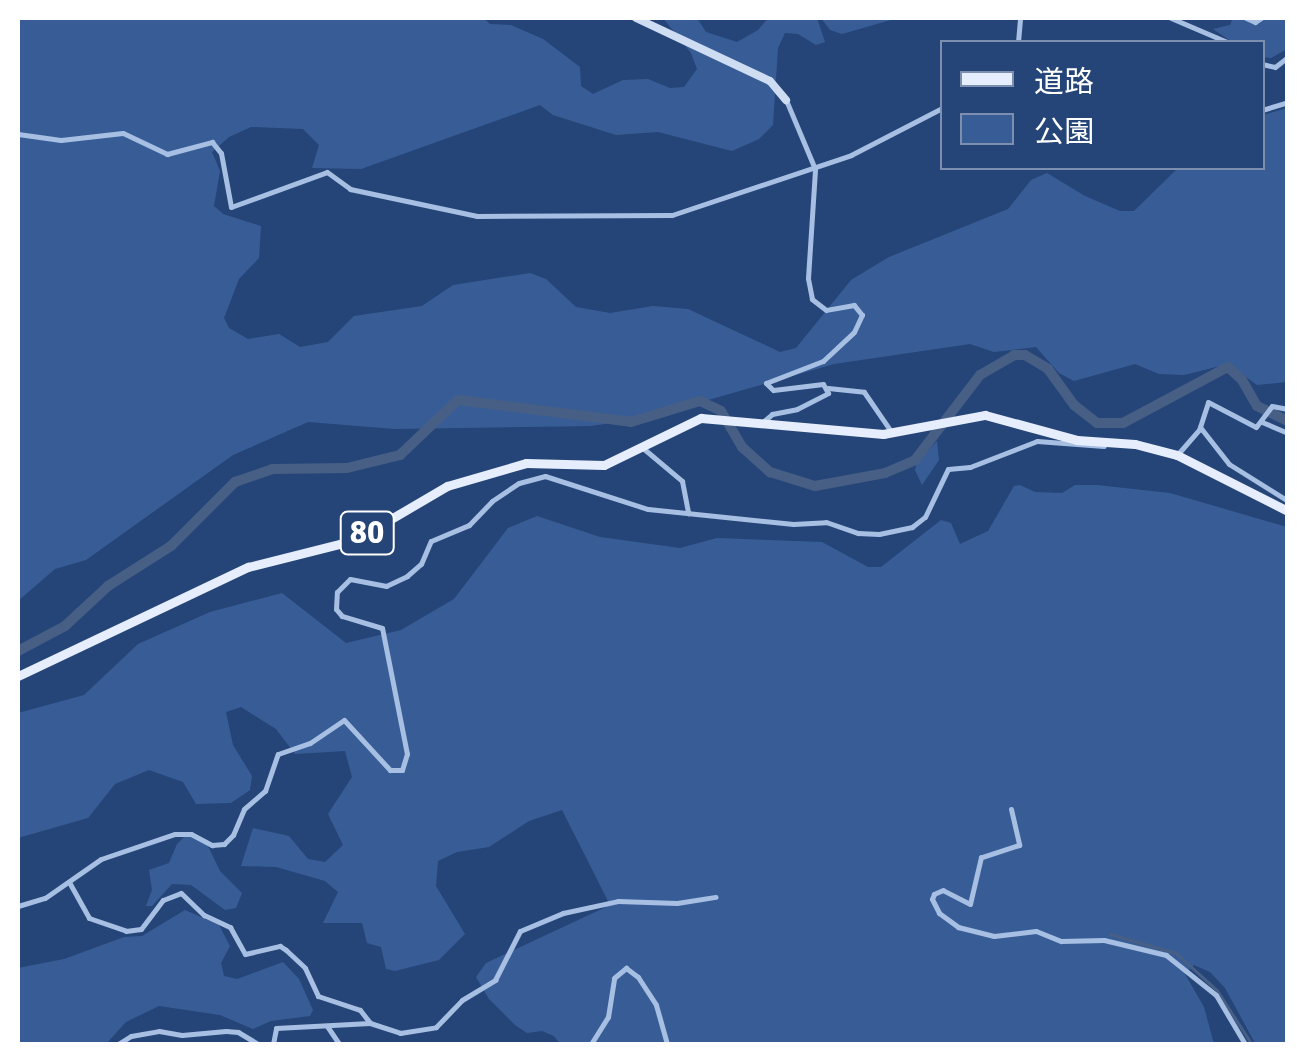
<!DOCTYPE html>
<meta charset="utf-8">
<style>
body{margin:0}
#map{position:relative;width:1305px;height:1062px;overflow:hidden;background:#254578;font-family:Signika,"Noto Sans JP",sans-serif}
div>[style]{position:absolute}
.green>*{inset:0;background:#385d96}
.stream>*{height:2.5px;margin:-1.25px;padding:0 1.25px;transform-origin:1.25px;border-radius:1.25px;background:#475f85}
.river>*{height:10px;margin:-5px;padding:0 5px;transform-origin:5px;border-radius:5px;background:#475f85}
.street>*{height:5px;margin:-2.5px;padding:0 2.5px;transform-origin:2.5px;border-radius:2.5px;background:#a7bfe3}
.secondary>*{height:8px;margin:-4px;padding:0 4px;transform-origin:4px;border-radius:4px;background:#cfddf3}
.primary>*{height:9px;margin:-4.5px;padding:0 4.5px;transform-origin:4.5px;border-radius:4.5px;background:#e6edfc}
span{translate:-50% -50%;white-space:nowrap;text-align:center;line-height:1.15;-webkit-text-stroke:9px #254578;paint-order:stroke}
.shield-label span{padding:2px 8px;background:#254578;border:2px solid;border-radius:8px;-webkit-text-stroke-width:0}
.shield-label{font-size:32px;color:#fff;font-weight:700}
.frame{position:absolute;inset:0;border:20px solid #fff;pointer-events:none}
.legend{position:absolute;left:940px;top:40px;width:325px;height:130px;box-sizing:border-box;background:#254578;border:2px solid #7c8fae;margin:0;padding:12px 18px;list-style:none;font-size:30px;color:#fff}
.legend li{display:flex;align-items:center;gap:20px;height:50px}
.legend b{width:50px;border:2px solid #7c8fae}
</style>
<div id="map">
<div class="green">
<i style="clip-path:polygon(18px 18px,483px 18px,490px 24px,511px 25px,543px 39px,580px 67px,581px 86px,593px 94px,623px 80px,648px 79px,670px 88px,684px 87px,697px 69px,691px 53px,663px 18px,697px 18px,706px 32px,737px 42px,758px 30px,768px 18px,817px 18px,825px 42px,816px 45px,798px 34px,785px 33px,778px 48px,773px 125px,759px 139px,732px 151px,658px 132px,616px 135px,553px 115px,540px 105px,361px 169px,312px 168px,319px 145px,303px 129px,251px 127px,229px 137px,212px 152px,220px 171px,214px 206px,223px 214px,261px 226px,259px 258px,239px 279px,224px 318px,229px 328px,248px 339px,279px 334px,300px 347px,328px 342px,354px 316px,422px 306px,453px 285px,530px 273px,546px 279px,576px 307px,610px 313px,653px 306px,688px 309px,780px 352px,796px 348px,851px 280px,889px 257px,1008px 209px,1031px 180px,1047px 173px,1085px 196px,1120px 211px,1134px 211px,1178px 168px,1262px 168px,1263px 115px,1287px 108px,1287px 382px,1257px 385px,1228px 364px,1184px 375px,1159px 374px,1135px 364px,1074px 381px,1059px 373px,1036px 347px,994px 352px,970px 344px,834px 364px,642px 419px,590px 426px,395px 429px,308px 422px,233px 455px,86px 560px,55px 569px,18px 601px)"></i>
<i style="clip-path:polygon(821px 18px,898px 18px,842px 34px,830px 30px)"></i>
<i style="clip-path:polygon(1233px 18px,1287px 18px,1287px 49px,1271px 58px,1263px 57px,1262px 42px,1232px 42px,1213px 29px,1230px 25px)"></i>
<i style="clip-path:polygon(937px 441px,939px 460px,922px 485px,915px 470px,917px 462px)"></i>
<i style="clip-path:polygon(1020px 485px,1035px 492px,1062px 493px,1075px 485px,1097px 485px,1170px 493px,1287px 527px,1287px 1044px,1255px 1043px,1225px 988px,1210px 972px,1194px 965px,1185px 974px,1204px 1007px,1214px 1044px,560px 1044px,554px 1036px,542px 1031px,527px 1033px,515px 1025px,489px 999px,476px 977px,486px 963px,606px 907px,608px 901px,562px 810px,529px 821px,489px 847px,457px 852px,438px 861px,436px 886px,465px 934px,439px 960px,395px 971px,386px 969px,381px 947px,367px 943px,362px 923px,323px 923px,338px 892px,325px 881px,276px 867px,241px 866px,253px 828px,289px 836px,308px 859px,325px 862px,343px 845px,328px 814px,352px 777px,345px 751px,295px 754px,276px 729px,241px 707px,226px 712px,233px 745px,252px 776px,250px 790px,231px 803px,196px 804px,183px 782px,149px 770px,115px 784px,88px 818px,18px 838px,18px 713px,84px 695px,138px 644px,210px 612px,282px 593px,346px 643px,401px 630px,454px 599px,508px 528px,537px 516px,600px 537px,680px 548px,717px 538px,822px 542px,868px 567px,881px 567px,941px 520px,951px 523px,960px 544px,988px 531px,1014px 486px)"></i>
<i style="clip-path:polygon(187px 834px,206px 842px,220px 871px,242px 893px,236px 908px,225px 910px,191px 885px,172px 884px,152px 906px,146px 906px,152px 890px,149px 870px,169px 863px,177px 844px)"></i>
<i style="clip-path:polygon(185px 910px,219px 925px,230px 946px,221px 963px,224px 976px,237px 979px,283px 962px,299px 979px,313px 1010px,310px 1016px,271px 1021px,253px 1029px,220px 1015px,159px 1006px,126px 1022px,106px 1044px,18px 1044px,18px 968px,64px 959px,124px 937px,142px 936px)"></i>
</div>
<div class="stream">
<i style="left:1110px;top:934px;width:69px;rotate:16.1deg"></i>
<i style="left:1176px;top:953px;width:55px;rotate:42.1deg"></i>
<i style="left:1217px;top:990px;width:64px;rotate:57.1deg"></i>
</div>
<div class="river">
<i style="left:18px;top:651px;width:53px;rotate:-28deg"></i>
<i style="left:65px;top:626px;width:59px;rotate:-42.9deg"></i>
<i style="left:108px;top:586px;width:75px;rotate:-32.4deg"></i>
<i style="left:171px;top:546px;width:91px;rotate:-45deg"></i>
<i style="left:235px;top:482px;width:39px;rotate:-19deg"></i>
<i style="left:272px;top:469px;width:75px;rotate:-0.8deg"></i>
<i style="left:347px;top:468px;width:55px;rotate:-13.8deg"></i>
<i style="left:400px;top:455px;width:80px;rotate:-43.5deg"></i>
<i style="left:458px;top:400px;width:174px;rotate:7.2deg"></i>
<i style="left:631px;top:422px;width:72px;rotate:-16.9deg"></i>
<i style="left:700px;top:401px;width:23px;rotate:25deg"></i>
<i style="left:721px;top:411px;width:42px;rotate:59.7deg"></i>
<i style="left:742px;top:447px;width:38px;rotate:42deg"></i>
<i style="left:770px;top:472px;width:47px;rotate:17.3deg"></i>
<i style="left:815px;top:486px;width:71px;rotate:-10.5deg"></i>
<i style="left:885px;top:473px;width:33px;rotate:-23deg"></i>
<i style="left:915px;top:460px;width:107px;rotate:-52.6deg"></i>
<i style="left:980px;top:375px;width:39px;rotate:-30deg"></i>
<i style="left:1014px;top:355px;width:11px"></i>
<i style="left:1025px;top:355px;width:27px;rotate:31deg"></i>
<i style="left:1048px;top:369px;width:44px;rotate:54.2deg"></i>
<i style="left:1074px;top:405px;width:29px;rotate:38deg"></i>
<i style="left:1097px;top:423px;width:26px"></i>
<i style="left:1123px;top:423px;width:119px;rotate:-28.1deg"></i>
<i style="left:1228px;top:367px;width:19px;rotate:43deg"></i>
<i style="left:1242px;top:380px;width:30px;rotate:60deg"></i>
<i style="left:1257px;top:406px;width:34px;rotate:26deg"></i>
</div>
<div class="street">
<i style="left:1171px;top:18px;width:61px;rotate:23.2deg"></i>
<i style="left:1246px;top:18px;width:10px;rotate:24deg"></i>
<i style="left:1255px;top:22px;width:7px;rotate:-34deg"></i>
<i style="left:1018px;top:42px;width:24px;rotate:-85deg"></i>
<i style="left:1262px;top:64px;width:13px;rotate:13deg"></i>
<i style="left:1275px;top:67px;width:16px;rotate:-38deg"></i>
<i style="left:1262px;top:110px;width:27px;rotate:-17deg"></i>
<i style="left:18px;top:134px;width:43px;rotate:7.9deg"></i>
<i style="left:61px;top:140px;width:62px;rotate:-6.4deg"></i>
<i style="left:123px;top:133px;width:49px;rotate:25.5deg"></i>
<i style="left:167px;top:154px;width:47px;rotate:-14.9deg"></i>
<i style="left:212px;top:142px;width:14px;rotate:51deg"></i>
<i style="left:221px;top:153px;width:55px;rotate:79.5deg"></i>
<i style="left:231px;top:207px;width:102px;rotate:-20deg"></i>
<i style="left:327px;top:172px;width:29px;rotate:36deg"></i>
<i style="left:350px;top:189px;width:130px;rotate:12deg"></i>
<i style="left:477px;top:216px;width:195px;rotate:-0.3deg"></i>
<i style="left:672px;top:215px;width:189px;rotate:-18.5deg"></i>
<i style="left:851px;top:155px;width:102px;rotate:-27.3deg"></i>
<i style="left:828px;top:388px;width:36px;rotate:6deg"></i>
<i style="left:864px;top:392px;width:46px;rotate:55.6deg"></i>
<i style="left:764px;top:421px;width:11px;rotate:-41deg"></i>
<i style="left:772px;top:414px;width:25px;rotate:-11deg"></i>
<i style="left:797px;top:409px;width:35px;rotate:-27deg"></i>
<i style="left:828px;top:393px;width:10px;rotate:-119deg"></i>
<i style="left:823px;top:384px;width:50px;rotate:173.2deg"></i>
<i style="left:773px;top:390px;width:10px;rotate:-135deg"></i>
<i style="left:766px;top:383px;width:61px;rotate:-21.1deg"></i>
<i style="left:823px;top:361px;width:42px;rotate:-43.1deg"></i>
<i style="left:854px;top:332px;width:19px;rotate:-65deg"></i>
<i style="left:862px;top:315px;width:13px;rotate:-129deg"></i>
<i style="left:854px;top:305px;width:28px;rotate:170deg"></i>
<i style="left:826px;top:310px;width:18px;rotate:-142deg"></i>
<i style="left:812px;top:299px;width:21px;rotate:-101deg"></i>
<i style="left:808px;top:278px;width:109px;rotate:-86.3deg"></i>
<i style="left:815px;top:169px;width:75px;rotate:-112.8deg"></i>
<i style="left:1262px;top:422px;width:28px;rotate:23deg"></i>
<i style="left:1200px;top:427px;width:47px;rotate:51.9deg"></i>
<i style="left:1229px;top:464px;width:70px;rotate:32.1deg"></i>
<i style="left:644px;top:449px;width:50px;rotate:40.1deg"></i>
<i style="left:682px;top:481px;width:33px;rotate:79deg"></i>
<i style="left:1177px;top:455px;width:33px;rotate:-49deg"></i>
<i style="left:1199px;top:430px;width:29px;rotate:-72deg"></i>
<i style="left:1208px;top:402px;width:54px;rotate:27.5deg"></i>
<i style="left:1256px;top:427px;width:26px;rotate:-53deg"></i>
<i style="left:1272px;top:406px;width:16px;rotate:11deg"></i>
<i style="left:1011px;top:809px;width:37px;rotate:77deg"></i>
<i style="left:1019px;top:845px;width:40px;rotate:162deg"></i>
<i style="left:981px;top:857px;width:48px;rotate:103.2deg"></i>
<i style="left:970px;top:904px;width:30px;rotate:-153deg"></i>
<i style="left:943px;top:890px;width:10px;rotate:156deg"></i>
<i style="left:934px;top:894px;width:5px;rotate:112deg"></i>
<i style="left:932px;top:899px;width:16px;rotate:63deg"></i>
<i style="left:939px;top:913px;width:24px;rotate:36deg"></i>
<i style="left:958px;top:927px;width:37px;rotate:14deg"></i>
<i style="left:994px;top:936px;width:42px;rotate:-6.8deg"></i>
<i style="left:1036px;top:931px;width:27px;rotate:22deg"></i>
<i style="left:1061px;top:941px;width:43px;rotate:-1.3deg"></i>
<i style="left:1104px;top:940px;width:64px;rotate:13.6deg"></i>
<i style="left:1166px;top:955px;width:64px;rotate:38.7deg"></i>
<i style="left:1216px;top:995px;width:57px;rotate:59.4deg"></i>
<i style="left:69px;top:882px;width:41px;rotate:60.9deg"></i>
<i style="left:89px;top:918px;width:39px;rotate:19deg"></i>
<i style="left:126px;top:931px;width:15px;rotate:-8deg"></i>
<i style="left:141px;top:929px;width:36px;rotate:-53deg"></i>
<i style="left:163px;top:900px;width:19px;rotate:-21deg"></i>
<i style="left:181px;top:893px;width:32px;rotate:44deg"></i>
<i style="left:204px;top:915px;width:29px;rotate:25deg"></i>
<i style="left:230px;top:927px;width:31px;rotate:61deg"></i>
<i style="left:245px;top:954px;width:36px;rotate:-13deg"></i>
<i style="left:280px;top:946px;width:7px;rotate:34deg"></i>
<i style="left:286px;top:950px;width:26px;rotate:43deg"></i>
<i style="left:305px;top:968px;width:31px;rotate:65deg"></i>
<i style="left:318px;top:996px;width:44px;rotate:18.4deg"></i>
<i style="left:360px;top:1010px;width:16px;rotate:52deg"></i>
<i style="left:18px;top:906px;width:28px;rotate:-17deg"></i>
<i style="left:45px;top:898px;width:68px;rotate:-34.9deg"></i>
<i style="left:101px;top:859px;width:78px;rotate:-18.7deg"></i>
<i style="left:175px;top:834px;width:16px"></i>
<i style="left:191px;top:834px;width:24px;rotate:28deg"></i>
<i style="left:212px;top:845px;width:12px;rotate:-5deg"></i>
<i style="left:224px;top:844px;width:13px;rotate:-45deg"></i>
<i style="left:233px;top:835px;width:28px;rotate:-67deg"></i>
<i style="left:244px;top:809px;width:28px;rotate:-41deg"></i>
<i style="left:265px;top:791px;width:39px;rotate:-71deg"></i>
<i style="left:278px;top:754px;width:34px;rotate:-19deg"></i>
<i style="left:310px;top:743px;width:41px;rotate:-34.1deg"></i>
<i style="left:344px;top:720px;width:68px;rotate:47.4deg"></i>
<i style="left:390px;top:770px;width:12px"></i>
<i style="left:402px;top:770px;width:17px;rotate:-73deg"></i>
<i style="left:407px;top:754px;width:128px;rotate:-101.2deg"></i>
<i style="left:382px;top:628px;width:42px;rotate:-163.3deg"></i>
<i style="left:342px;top:616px;width:9px;rotate:-131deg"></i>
<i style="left:336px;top:609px;width:17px;rotate:-87deg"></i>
<i style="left:337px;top:592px;width:18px;rotate:-45deg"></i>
<i style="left:350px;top:579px;width:37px;rotate:11deg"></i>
<i style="left:386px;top:586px;width:23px;rotate:-25deg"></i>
<i style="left:407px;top:576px;width:18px;rotate:-41deg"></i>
<i style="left:421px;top:564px;width:25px;rotate:-67deg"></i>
<i style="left:431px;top:541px;width:41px;rotate:-22.8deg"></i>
<i style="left:469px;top:525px;width:33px;rotate:-46deg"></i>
<i style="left:492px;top:501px;width:32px;rotate:-34deg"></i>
<i style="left:519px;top:483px;width:27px;rotate:-15deg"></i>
<i style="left:545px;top:476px;width:108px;rotate:17.8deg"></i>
<i style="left:648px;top:509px;width:146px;rotate:5.9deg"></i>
<i style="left:793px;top:524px;width:33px;rotate:-3deg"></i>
<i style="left:826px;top:522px;width:34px;rotate:19deg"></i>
<i style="left:858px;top:533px;width:21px;rotate:3deg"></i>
<i style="left:879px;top:534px;width:34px;rotate:-12deg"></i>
<i style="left:912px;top:527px;width:16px;rotate:-38deg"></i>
<i style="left:925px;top:517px;width:53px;rotate:-64.4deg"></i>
<i style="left:948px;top:469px;width:22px;rotate:-5deg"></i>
<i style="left:970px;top:467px;width:72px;rotate:-21.2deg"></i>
<i style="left:1037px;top:441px;width:67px;rotate:4.3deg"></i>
<i style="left:327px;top:1026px;width:22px;rotate:56deg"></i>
<i style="left:118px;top:1044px;width:15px;rotate:-32deg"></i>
<i style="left:131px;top:1036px;width:28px;rotate:-10deg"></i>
<i style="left:159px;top:1031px;width:23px;rotate:10deg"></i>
<i style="left:182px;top:1035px;width:44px;rotate:-5.2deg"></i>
<i style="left:226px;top:1031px;width:12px;rotate:5deg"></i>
<i style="left:238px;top:1032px;width:23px;rotate:31deg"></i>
<i style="left:273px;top:1044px;width:16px;rotate:-79deg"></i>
<i style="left:276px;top:1028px;width:94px;rotate:-3deg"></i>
<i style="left:370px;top:1023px;width:32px;rotate:18deg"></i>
<i style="left:400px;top:1033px;width:36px;rotate:-9deg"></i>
<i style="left:436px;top:1027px;width:37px;rotate:-46deg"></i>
<i style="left:462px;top:1000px;width:39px;rotate:-31deg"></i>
<i style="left:495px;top:980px;width:55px;rotate:-63deg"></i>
<i style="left:520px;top:931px;width:47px;rotate:-22.7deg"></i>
<i style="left:563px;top:913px;width:56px;rotate:-12.3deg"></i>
<i style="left:618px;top:901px;width:59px;rotate:1.9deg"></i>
<i style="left:677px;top:903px;width:39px;rotate:-9deg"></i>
<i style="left:591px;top:1044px;width:32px;rotate:-58deg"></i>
<i style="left:608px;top:1017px;width:39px;rotate:-81deg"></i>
<i style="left:614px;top:978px;width:16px;rotate:-40deg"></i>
<i style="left:626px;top:968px;width:15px;rotate:37deg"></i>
<i style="left:638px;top:977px;width:33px;rotate:57deg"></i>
<i style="left:656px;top:1005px;width:41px;rotate:74.2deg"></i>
</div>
<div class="secondary">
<i style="left:636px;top:18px;width:148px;rotate:25.2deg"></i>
<i style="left:770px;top:81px;width:25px;rotate:50deg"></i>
</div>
<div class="primary">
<i style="left:18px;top:676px;width:255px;rotate:-25.4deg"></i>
<i style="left:248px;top:567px;width:110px;rotate:-14.2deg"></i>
<i style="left:355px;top:540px;width:107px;rotate:-30.4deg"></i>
<i style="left:447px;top:486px;width:82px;rotate:-16.2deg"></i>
<i style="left:526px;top:463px;width:78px;rotate:1.5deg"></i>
<i style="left:604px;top:465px;width:108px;rotate:-25.9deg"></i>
<i style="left:701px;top:418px;width:183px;rotate:5deg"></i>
<i style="left:883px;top:434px;width:104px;rotate:-10.6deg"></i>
<i style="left:985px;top:415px;width:95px;rotate:15.2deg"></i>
<i style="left:1077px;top:440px;width:58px;rotate:3.9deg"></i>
<i style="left:1135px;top:444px;width:43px;rotate:14.7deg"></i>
<i style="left:1177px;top:455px;width:124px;rotate:26.8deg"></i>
</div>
<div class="shield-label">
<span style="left:367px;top:533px">80</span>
</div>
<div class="frame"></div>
<ul class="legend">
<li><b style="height:12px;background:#e6edfc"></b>道路</li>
<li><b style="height:28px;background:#385d96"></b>公園</li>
</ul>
</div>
